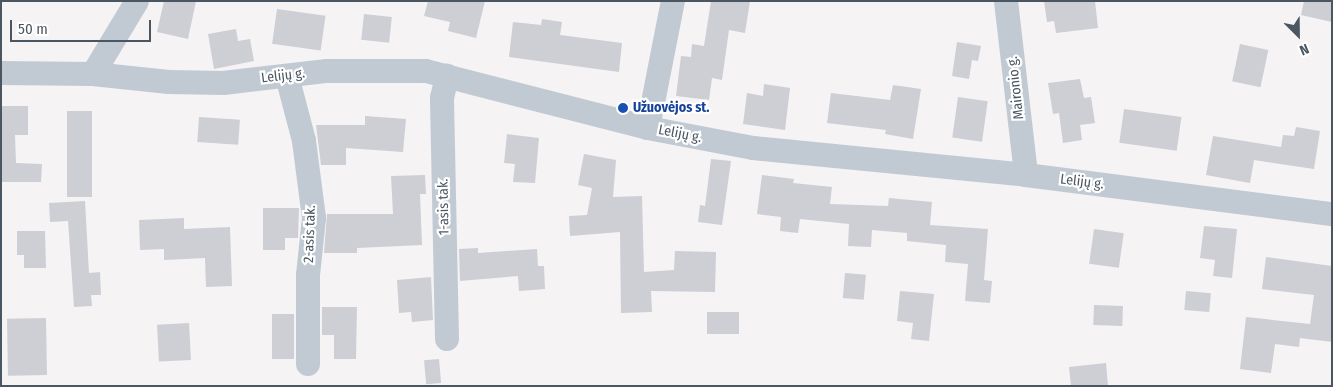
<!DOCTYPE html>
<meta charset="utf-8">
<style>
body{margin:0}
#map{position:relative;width:1333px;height:387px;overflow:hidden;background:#f5f3f3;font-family:"Fira Sans Condensed",sans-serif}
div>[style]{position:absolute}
.building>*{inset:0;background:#cdcfd5;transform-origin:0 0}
.minor>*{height:24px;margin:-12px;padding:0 12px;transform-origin:12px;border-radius:12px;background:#c1cad2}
.dots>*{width:14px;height:14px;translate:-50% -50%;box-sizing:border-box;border:2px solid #fff;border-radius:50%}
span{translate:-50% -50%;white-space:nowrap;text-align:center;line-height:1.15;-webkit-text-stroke:4.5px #fff;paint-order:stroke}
.street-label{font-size:14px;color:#4a5661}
.transit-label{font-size:14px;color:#164399;font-weight:700}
.left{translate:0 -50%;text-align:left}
.frame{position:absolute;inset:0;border:2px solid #4a5661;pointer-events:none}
.north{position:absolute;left:1273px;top:10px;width:50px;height:50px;-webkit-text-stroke:4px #fff;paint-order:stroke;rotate:157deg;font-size:14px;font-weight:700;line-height:20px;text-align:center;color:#4a5661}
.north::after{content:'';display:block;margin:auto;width:18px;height:22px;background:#4a5661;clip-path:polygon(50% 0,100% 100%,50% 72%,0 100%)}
.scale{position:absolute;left:10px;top:20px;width:141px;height:22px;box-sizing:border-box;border:2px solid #4a5661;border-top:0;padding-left:6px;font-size:15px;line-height:18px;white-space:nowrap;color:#4a5661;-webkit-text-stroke:4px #fff;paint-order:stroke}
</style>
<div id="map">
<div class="building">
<i style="clip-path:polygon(164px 1px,196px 1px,188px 39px,157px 32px)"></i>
<i style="clip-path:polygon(428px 1px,485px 1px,476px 38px,448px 31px,450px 22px,424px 16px)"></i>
<i style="clip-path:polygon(711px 1px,750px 1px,745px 33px,729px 30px,722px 80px,712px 78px,709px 100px,676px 96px,681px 56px,691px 57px,692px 44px,704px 46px)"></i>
<i style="clip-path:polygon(1044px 1px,1095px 1px,1098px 28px,1056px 33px,1054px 21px,1047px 22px)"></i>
<i style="clip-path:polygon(1304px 1px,1332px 1px,1332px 22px,1301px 15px)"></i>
<i style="left:277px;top:9px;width:49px;height:35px;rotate:8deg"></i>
<i style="left:364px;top:14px;width:28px;height:26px;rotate:6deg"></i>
<i style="clip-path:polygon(542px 19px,562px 22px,560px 35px,622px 43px,619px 72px,509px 57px,513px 22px,541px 25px)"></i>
<i style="clip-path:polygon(236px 29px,238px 41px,250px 39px,254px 61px,214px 69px,208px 34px)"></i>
<i style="clip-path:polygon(957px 42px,981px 46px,978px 61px,972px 60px,969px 79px,952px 76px)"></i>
<i style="left:1240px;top:44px;width:29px;height:38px;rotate:12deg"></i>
<i style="clip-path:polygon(1080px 79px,1084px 98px,1091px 97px,1095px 123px,1080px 125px,1082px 140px,1063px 143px,1059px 113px,1053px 114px,1048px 83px)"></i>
<i style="clip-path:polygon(764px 84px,790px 88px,785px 130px,743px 124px,747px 93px,763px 96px)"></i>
<i style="clip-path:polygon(893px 85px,921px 89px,913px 139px,885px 134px,886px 130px,827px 123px,831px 93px,890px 100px)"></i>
<i style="left:958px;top:97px;width:30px;height:41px;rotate:8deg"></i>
<i style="clip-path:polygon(1px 106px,28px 106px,28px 135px,15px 135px,16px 163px,42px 164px,41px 182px,1px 182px)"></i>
<i style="left:1124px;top:109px;width:58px;height:34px;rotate:8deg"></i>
<i style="left:67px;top:111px;width:25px;height:86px"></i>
<i style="clip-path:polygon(365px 116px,406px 119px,403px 152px,346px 148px,346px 165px,321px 165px,316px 125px,365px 125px)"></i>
<i style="left:199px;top:117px;width:41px;height:25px;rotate:4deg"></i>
<i style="clip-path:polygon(1296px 127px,1320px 131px,1314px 169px,1254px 160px,1250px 183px,1206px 175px,1213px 136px,1281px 147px,1283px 135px,1294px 136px)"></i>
<i style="clip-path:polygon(507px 134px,539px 138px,535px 183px,513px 182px,515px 164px,504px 163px)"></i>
<i style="clip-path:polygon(584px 154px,616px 160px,613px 197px,642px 196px,644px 272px,674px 270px,675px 251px,716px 252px,715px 292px,651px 291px,652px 312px,621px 313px,620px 232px,570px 236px,569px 216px,587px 215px,592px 188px,578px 185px)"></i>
<i style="clip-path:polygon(711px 159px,731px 161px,722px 225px,698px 222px,700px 205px,705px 206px)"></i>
<i style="clip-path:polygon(425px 175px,426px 194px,420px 194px,422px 245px,357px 248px,357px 253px,324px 253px,327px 214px,393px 214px,391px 176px)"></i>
<i style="clip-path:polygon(762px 175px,794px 179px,793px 183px,832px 187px,830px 204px,888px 206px,889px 198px,932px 202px,930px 225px,988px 229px,984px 280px,992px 281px,990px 303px,965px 301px,968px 264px,945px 262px,946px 245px,907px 241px,907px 233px,872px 230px,871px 247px,848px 246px,849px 224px,800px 219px,798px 233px,780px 231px,781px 217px,757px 214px)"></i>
<i style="clip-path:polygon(85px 201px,89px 273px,100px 272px,101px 295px,91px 295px,92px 306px,74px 307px,68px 221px,50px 222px,49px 203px)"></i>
<i style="clip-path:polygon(263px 208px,299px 208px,298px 238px,285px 238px,285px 250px,263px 250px)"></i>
<i style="clip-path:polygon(184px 218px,184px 229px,230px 227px,232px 286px,206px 287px,205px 258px,164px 260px,164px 249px,140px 250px,139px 220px)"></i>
<i style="clip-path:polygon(1204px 226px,1237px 229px,1232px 278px,1213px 276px,1215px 260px,1200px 258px)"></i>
<i style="left:1094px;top:229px;width:30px;height:35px;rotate:8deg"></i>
<i style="clip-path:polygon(17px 231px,45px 231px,46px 268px,24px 268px,24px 255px,17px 255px)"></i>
<i style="clip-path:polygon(478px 248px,478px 253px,537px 249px,538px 266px,544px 266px,545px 289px,519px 291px,518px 276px,460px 281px,459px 249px)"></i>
<i style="clip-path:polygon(1266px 257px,1332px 266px,1332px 342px,1300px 338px,1299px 347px,1275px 344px,1271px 373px,1240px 369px,1246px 317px,1310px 324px,1314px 295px,1262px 289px)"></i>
<i style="left:845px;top:273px;width:21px;height:25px;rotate:5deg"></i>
<i style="clip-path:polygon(431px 277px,433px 320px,412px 322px,411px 312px,399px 313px,397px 280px)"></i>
<i style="clip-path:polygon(900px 291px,934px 294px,929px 341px,911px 339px,913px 323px,897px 321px)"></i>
<i style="left:1186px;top:291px;width:25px;height:19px;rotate:5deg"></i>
<i style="left:1094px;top:305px;width:29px;height:20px;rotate:2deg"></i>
<i style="clip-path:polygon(322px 307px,357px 307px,356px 359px,334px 359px,334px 335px,322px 335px)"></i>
<i style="left:707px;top:312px;width:32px;height:22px"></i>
<i style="left:272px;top:314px;width:22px;height:45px"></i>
<i style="left:46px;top:318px;width:57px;height:39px;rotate:89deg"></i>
<i style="left:189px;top:323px;width:37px;height:32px;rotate:87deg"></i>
<i style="left:439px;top:359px;width:24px;height:15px;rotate:85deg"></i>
<i style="clip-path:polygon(1106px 363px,1108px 386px,1071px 386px,1069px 367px)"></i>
</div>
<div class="minor">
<i style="left:1006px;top:1px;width:175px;rotate:83.4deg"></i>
<i style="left:1px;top:73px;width:92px;rotate:0.6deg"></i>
<i style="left:93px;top:74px;width:76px;rotate:6deg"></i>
<i style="left:169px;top:82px;width:54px;rotate:1.1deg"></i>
<i style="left:223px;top:83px;width:105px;rotate:-6.6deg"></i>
<i style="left:327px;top:71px;width:99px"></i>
<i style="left:426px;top:71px;width:229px;rotate:14.4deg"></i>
<i style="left:648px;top:128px;width:107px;rotate:10.8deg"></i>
<i style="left:753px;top:148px;width:274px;rotate:5.6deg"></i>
<i style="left:1026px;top:175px;width:308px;rotate:7.3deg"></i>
<i style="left:93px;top:74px;width:85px;rotate:-58.9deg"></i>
<i style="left:287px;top:76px;width:67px;rotate:75.3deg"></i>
<i style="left:304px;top:141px;width:78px;rotate:82.6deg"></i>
<i style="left:314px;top:218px;width:57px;rotate:96deg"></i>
<i style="left:308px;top:275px;width:89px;rotate:90deg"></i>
<i style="left:648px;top:128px;width:129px;rotate:-78.9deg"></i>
<i style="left:447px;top:339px;width:241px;rotate:-91.2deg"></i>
<i style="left:442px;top:98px;width:23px;rotate:-77deg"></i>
</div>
<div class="dots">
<i style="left:623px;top:108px;background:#1a4fb4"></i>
</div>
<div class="street-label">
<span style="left:283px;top:76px;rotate:-7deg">Lelijų g.</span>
<span style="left:1016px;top:88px;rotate:-96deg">Maironio g.</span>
<span style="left:680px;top:134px;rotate:11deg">Lelijų g.</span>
<span style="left:1082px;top:182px;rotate:7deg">Lelijų g.</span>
<span style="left:444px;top:207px;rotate:-91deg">1-asis tak.</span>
<span style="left:310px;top:234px;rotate:-88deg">2-asis tak.</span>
</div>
<div class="transit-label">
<span class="left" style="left:633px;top:108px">Užuovėjos st.</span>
</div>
<div class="frame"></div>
<div class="north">N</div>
<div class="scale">50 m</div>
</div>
